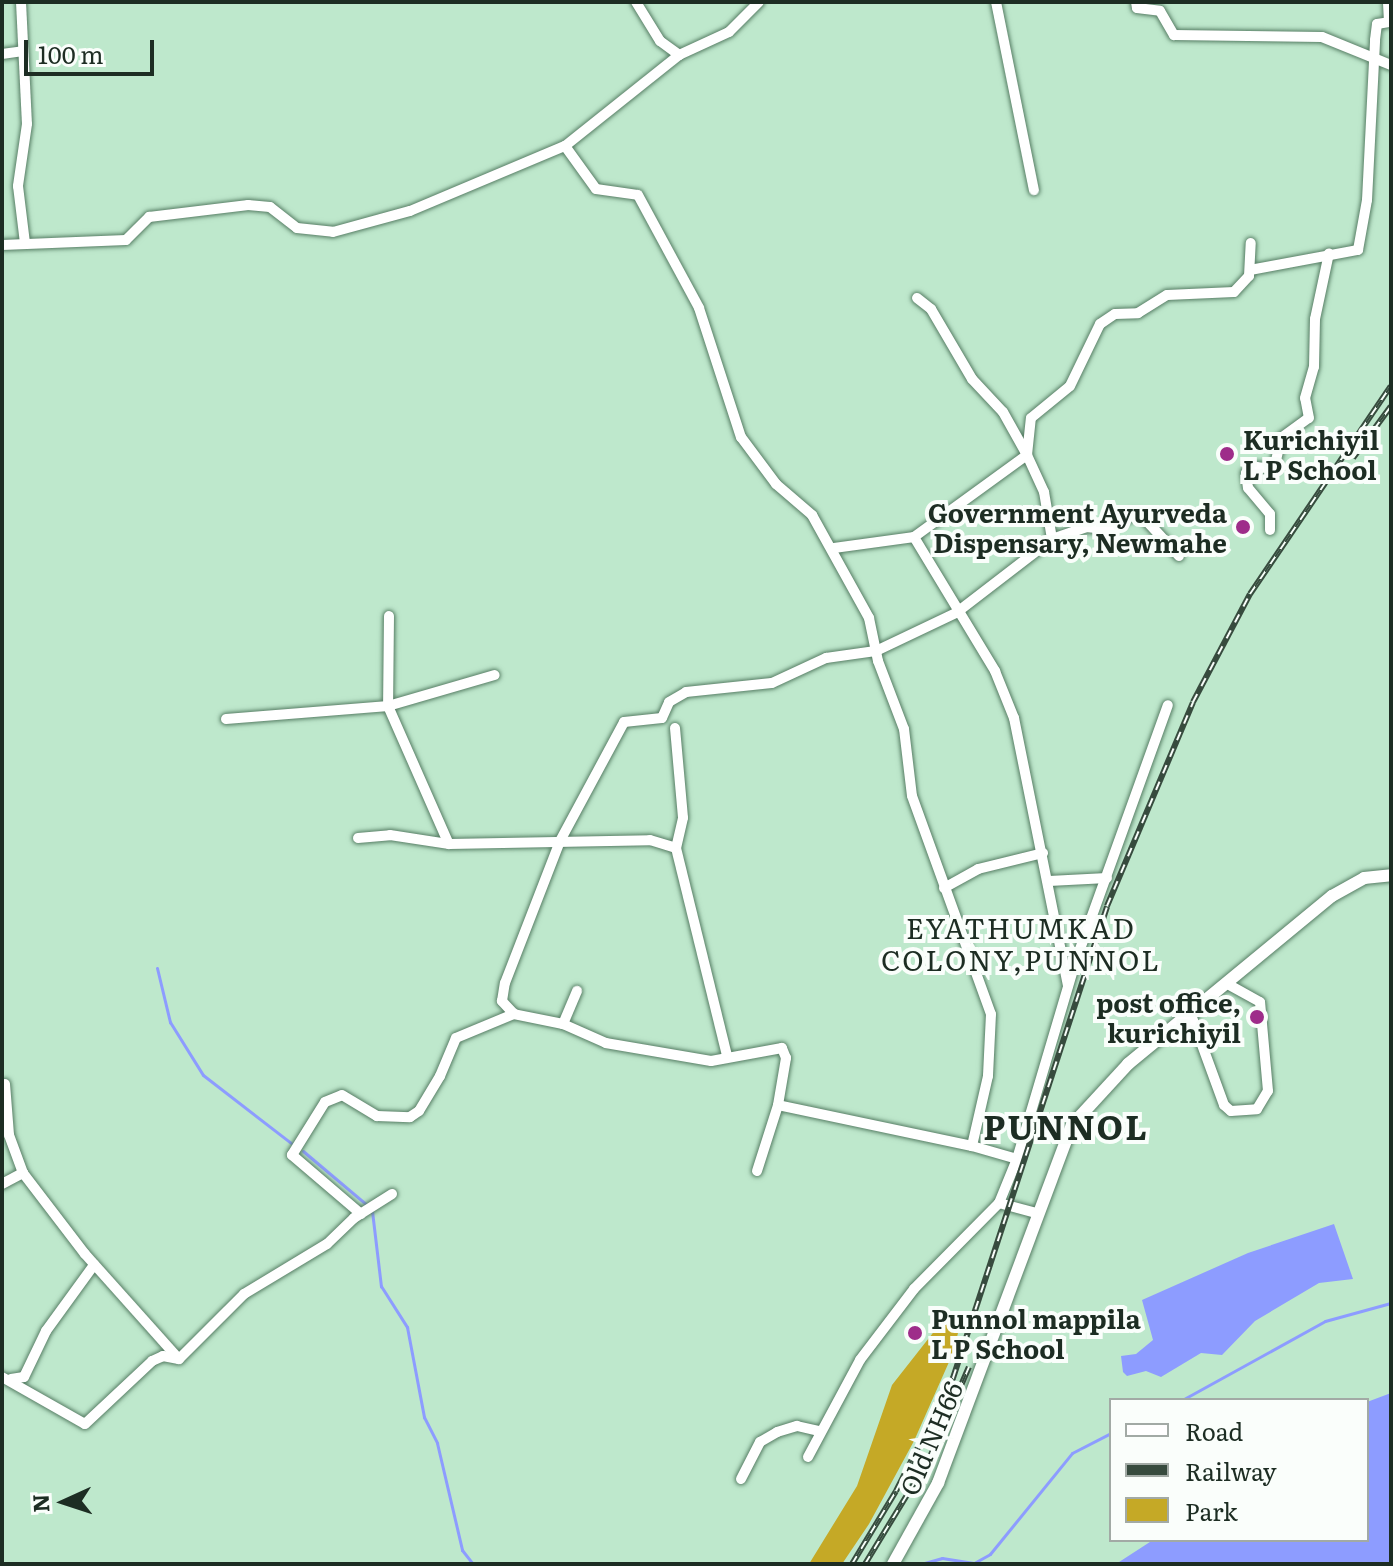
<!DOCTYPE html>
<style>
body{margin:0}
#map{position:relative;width:1393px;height:1566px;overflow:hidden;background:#bee8cc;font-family:Literata,serif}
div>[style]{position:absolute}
.green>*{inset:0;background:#c5a926}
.water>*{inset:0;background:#8d9cff}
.stream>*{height:3px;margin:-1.5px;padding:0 1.5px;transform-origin:1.5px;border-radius:1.5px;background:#8d9cff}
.roads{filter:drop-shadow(0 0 2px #577e65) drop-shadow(0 0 2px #577e65)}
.minor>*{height:10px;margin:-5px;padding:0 5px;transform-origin:5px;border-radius:5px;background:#fff}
.major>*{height:12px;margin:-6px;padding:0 6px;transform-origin:6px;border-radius:6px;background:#fff}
.rail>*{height:6px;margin-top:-3px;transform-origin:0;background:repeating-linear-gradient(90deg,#fafefb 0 9px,#374b3e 0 18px);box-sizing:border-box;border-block:2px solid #374b3e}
.dots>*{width:22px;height:22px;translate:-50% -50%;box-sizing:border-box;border:4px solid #fafefb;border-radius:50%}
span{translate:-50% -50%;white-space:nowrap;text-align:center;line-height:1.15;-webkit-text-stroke:8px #fafefb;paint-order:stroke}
.poi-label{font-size:26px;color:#1d2d23;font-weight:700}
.left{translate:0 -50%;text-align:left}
.right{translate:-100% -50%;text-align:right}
.street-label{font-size:26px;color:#1d2d23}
.neighbourhood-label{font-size:28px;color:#1d2d23;letter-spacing:2px}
.district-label{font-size:34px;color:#1d2d23;font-weight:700;letter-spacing:2px}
.frame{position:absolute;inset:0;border:4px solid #1d2d23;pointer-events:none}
.legend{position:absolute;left:1109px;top:1398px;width:260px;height:144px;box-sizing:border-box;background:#fafefb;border:2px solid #a2aaa5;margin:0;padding:10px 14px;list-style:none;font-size:24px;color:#1d2d23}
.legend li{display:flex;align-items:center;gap:16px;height:40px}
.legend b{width:40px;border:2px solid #a2aaa5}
.north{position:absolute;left:24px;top:1462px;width:80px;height:80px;-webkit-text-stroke:6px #fafefb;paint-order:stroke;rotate:267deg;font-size:22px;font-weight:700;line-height:32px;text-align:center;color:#1d2d23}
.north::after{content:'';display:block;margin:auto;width:28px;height:36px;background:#1d2d23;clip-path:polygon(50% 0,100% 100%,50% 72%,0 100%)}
.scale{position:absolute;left:24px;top:40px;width:130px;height:36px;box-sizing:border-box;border:4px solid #1d2d23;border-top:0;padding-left:10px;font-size:24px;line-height:28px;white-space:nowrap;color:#1d2d23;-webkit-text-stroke:6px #fafefb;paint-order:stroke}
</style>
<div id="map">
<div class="green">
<i style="clip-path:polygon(948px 1322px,960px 1325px,953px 1353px,914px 1441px,869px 1524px,842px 1564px,809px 1564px,857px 1486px,892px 1385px,936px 1329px)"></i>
</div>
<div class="water">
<i style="clip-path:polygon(1334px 1224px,1353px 1279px,1319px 1283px,1255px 1321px,1222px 1355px,1201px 1353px,1161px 1377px,1146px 1371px,1127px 1376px,1123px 1372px,1121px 1356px,1136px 1354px,1153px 1340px,1142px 1300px,1248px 1253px)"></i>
<i style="clip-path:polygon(1391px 1393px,1391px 1564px,1116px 1564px,1153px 1540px,1367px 1540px,1367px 1402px)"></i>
</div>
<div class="stream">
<i style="left:157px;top:968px;width:56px;rotate:76.5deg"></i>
<i style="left:170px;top:1022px;width:62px;rotate:58.1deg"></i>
<i style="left:203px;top:1075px;width:111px;rotate:37.7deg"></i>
<i style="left:303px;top:1151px;width:84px;rotate:40.2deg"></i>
<i style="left:372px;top:1211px;width:76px;rotate:83.2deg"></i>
<i style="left:381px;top:1286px;width:49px;rotate:57.6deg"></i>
<i style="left:407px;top:1327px;width:92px;rotate:79.3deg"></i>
<i style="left:424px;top:1417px;width:29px;rotate:63deg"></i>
<i style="left:437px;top:1443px;width:110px;rotate:76.8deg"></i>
<i style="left:462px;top:1550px;width:18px;rotate:52deg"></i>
<i style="left:1182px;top:1400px;width:163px;rotate:-28.9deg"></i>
<i style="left:1325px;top:1321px;width:68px;rotate:-15.3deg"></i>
<i style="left:921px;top:1564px;width:22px;rotate:-16deg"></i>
<i style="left:942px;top:1558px;width:32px;rotate:9deg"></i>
<i style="left:974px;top:1563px;width:18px;rotate:-29deg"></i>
<i style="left:990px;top:1554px;width:130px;rotate:-50.9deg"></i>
<i style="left:1072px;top:1453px;width:44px;rotate:-27.1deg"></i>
</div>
<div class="roads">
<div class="minor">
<i style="left:21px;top:2px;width:122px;rotate:87.2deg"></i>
<i style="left:27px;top:124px;width:63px;rotate:98.3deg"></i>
<i style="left:18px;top:186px;width:57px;rotate:83deg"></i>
<i style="left:636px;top:2px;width:46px;rotate:58.4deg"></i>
<i style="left:660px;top:41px;width:24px;rotate:36deg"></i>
<i style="left:679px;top:55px;width:55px;rotate:-24.7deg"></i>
<i style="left:729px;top:32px;width:42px;rotate:-45deg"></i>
<i style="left:996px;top:2px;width:192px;rotate:78.6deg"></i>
<i style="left:1136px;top:2px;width:6px;rotate:81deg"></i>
<i style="left:1137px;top:8px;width:23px;rotate:7deg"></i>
<i style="left:1160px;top:11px;width:28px;rotate:60deg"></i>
<i style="left:1174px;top:35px;width:148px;rotate:0.8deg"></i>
<i style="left:1322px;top:37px;width:74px;rotate:22.1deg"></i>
<i style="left:2px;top:54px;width:21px;rotate:-8deg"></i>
<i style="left:565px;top:146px;width:146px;rotate:-38.6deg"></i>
<i style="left:2px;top:245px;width:124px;rotate:-2.3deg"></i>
<i style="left:126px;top:240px;width:33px;rotate:-45deg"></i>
<i style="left:149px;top:217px;width:100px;rotate:-6.9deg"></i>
<i style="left:248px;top:205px;width:22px;rotate:5deg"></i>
<i style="left:270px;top:207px;width:34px;rotate:38deg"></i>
<i style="left:297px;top:228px;width:36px;rotate:6deg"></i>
<i style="left:333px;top:232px;width:80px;rotate:-15.3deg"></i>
<i style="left:410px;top:211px;width:168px;rotate:-22.8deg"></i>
<i style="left:565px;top:146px;width:53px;rotate:54.2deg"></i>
<i style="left:596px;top:189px;width:42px;rotate:8.1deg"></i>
<i style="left:638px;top:195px;width:128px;rotate:61.6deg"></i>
<i style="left:699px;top:308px;width:136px;rotate:72deg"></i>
<i style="left:741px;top:437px;width:59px;rotate:53.3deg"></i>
<i style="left:776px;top:484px;width:48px;rotate:40.7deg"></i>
<i style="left:812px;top:515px;width:118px;rotate:61deg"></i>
<i style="left:869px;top:618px;width:44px;rotate:78.2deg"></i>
<i style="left:878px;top:661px;width:73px;rotate:69.1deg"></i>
<i style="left:904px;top:729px;width:67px;rotate:83.2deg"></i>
<i style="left:912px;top:796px;width:232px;rotate:70.1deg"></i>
<i style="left:991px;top:1014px;width:62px;rotate:92.8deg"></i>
<i style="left:988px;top:1076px;width:72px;rotate:102.9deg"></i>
<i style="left:972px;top:1146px;width:47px;rotate:16.1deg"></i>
<i style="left:1017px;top:1159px;width:48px;rotate:112.2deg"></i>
<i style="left:999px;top:1203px;width:121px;rotate:134.7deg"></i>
<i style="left:914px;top:1289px;width:89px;rotate:127.3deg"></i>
<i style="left:860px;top:1360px;width:110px;rotate:118.2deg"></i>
<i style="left:1250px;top:270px;width:110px;rotate:-10.5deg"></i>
<i style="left:1358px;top:250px;width:51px;rotate:-79.8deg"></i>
<i style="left:1367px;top:200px;width:160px;rotate:-87.1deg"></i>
<i style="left:1375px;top:40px;width:16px;rotate:-83deg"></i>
<i style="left:1377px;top:24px;width:12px;rotate:-9deg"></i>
<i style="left:1389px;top:22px;width:20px;rotate:-93deg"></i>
<i style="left:917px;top:298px;width:18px;rotate:38deg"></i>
<i style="left:931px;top:309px;width:81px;rotate:59.6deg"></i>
<i style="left:972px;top:379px;width:45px;rotate:46.8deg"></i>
<i style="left:1003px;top:412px;width:49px;rotate:60.8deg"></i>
<i style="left:1027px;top:455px;width:41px;rotate:65.3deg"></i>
<i style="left:1044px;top:492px;width:48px;rotate:80.3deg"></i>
<i style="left:1270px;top:530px;width:16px;rotate:-90deg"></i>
<i style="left:1270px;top:514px;width:34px;rotate:-130deg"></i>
<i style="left:1248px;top:488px;width:15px;rotate:-98deg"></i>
<i style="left:1246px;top:473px;width:12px;rotate:-31deg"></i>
<i style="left:1256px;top:467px;width:18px;rotate:6deg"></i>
<i style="left:1274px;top:469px;width:32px;rotate:-77deg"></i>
<i style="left:1281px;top:438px;width:34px;rotate:-36deg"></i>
<i style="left:1309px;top:418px;width:20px;rotate:-101deg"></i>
<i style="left:1305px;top:398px;width:32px;rotate:-74deg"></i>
<i style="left:1314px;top:367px;width:48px;rotate:-88.8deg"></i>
<i style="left:1315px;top:319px;width:67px;rotate:-78deg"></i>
<i style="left:914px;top:537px;width:140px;rotate:-36deg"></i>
<i style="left:1027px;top:455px;width:37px;rotate:-84deg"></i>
<i style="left:1031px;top:418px;width:50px;rotate:-39.4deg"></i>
<i style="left:1070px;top:386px;width:69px;rotate:-64.2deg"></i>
<i style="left:1100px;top:324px;width:18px;rotate:-34deg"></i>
<i style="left:1115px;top:314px;width:23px;rotate:-2deg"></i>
<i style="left:1138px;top:313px;width:34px;rotate:-32deg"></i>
<i style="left:1167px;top:295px;width:67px;rotate:-2.6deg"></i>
<i style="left:1234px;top:292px;width:22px;rotate:-47deg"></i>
<i style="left:1249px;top:276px;width:33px;rotate:-87deg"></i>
<i style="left:834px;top:548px;width:81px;rotate:-7.8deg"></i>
<i style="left:914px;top:537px;width:157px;rotate:58.8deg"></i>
<i style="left:995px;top:671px;width:51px;rotate:68deg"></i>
<i style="left:1014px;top:718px;width:273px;rotate:78.6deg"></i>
<i style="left:389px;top:616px;width:90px;rotate:90.6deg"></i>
<i style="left:388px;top:706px;width:151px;rotate:66.2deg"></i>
<i style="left:226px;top:719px;width:163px;rotate:-4.6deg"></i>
<i style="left:388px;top:706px;width:111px;rotate:-16.2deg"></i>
<i style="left:675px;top:728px;width:90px;rotate:84.9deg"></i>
<i style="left:683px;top:818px;width:31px;rotate:103deg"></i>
<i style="left:358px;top:838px;width:32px;rotate:-5deg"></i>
<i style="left:390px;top:835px;width:60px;rotate:8.7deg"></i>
<i style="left:449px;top:844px;width:201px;rotate:-1.1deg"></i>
<i style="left:650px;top:840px;width:27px;rotate:17deg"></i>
<i style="left:676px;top:848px;width:214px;rotate:76.2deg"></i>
<i style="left:1049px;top:881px;width:58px;rotate:-3deg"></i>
<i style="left:944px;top:888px;width:39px;rotate:-29deg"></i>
<i style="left:978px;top:869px;width:67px;rotate:-13.8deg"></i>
<i style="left:1190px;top:1012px;width:99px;rotate:69.9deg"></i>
<i style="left:1224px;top:1105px;width:9px;rotate:41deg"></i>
<i style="left:1231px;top:1111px;width:26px;rotate:-4deg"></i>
<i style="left:1257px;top:1109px;width:21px;rotate:-59deg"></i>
<i style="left:1268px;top:1091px;width:89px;rotate:-95.1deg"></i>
<i style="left:1260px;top:1002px;width:39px;rotate:-151deg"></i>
<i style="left:563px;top:1024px;width:36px;rotate:-67deg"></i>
<i style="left:5px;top:1084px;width:51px;rotate:85.5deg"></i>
<i style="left:9px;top:1135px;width:40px;rotate:69.8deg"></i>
<i style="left:23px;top:1173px;width:102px;rotate:52.6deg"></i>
<i style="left:85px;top:1254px;width:141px;rotate:48.2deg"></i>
<i style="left:972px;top:1146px;width:198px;rotate:-168.1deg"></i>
<i style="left:778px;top:1105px;width:48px;rotate:-80.3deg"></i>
<i style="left:786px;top:1058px;width:11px;rotate:-112deg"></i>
<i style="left:782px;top:1048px;width:72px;rotate:169.6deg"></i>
<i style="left:711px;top:1061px;width:107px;rotate:-170.3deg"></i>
<i style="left:606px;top:1043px;width:47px;rotate:-156.2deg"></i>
<i style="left:563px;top:1024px;width:50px;rotate:-168.5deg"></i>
<i style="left:514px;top:1014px;width:18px;rotate:-133deg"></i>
<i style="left:502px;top:1001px;width:18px;rotate:-81deg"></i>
<i style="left:505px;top:983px;width:152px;rotate:-68.8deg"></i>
<i style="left:560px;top:841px;width:135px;rotate:-61.7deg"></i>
<i style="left:624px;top:722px;width:38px;rotate:-6deg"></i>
<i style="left:662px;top:718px;width:17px;rotate:-66deg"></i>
<i style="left:669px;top:702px;width:20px;rotate:-30deg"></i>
<i style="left:686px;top:692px;width:86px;rotate:-6deg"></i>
<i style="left:772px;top:683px;width:60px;rotate:-24.8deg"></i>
<i style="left:826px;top:658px;width:50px;rotate:-8deg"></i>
<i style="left:876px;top:651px;width:89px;rotate:-25.4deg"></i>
<i style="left:956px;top:613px;width:121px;rotate:-37.6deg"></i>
<i style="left:1052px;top:539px;width:36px;rotate:-19deg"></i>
<i style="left:1086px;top:527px;width:20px;rotate:6deg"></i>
<i style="left:1106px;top:529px;width:30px;rotate:-27deg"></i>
<i style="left:1133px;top:515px;width:10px;rotate:11deg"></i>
<i style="left:1143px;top:517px;width:53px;rotate:47.3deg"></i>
<i style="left:1017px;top:1159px;width:204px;rotate:-73.5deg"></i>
<i style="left:1075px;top:963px;width:274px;rotate:-70.2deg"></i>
<i style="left:757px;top:1171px;width:69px;rotate:-72.3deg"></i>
<i style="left:2px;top:1184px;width:24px;rotate:-28deg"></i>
<i style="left:999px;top:1203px;width:38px;rotate:15deg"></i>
<i style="left:361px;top:1214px;width:91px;rotate:-139.5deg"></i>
<i style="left:292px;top:1155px;width:62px;rotate:-58.1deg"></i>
<i style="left:325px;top:1102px;width:18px;rotate:-22deg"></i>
<i style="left:342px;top:1095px;width:41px;rotate:31deg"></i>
<i style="left:377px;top:1116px;width:33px;rotate:2deg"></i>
<i style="left:410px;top:1117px;width:11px;rotate:-34deg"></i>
<i style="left:419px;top:1111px;width:41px;rotate:-59deg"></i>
<i style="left:440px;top:1076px;width:41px;rotate:-67.2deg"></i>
<i style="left:456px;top:1038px;width:63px;rotate:-22.5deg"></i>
<i style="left:2px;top:1377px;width:95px;rotate:29.5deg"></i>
<i style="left:85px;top:1424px;width:92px;rotate:-43.2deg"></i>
<i style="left:152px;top:1361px;width:12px;rotate:-24deg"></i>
<i style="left:163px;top:1356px;width:16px;rotate:11deg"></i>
<i style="left:179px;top:1359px;width:92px;rotate:-45deg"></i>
<i style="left:244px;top:1294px;width:97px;rotate:-31.1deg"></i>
<i style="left:327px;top:1244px;width:37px;rotate:-44deg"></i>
<i style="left:354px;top:1218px;width:45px;rotate:-32.3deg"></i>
<i style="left:11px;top:1379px;width:13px;rotate:-9deg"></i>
<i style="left:24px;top:1377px;width:51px;rotate:-64.4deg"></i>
<i style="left:46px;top:1331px;width:82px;rotate:-54deg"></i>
<i style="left:741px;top:1479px;width:42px;rotate:-62.8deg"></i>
<i style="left:760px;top:1442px;width:20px;rotate:-30deg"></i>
<i style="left:777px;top:1432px;width:21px;rotate:-17deg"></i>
<i style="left:797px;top:1426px;width:23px;rotate:13deg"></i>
</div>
<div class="major">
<i style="left:893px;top:1564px;width:93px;rotate:-60.9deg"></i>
<i style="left:938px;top:1483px;width:382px;rotate:-69.5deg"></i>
<i style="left:1072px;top:1125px;width:83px;rotate:-47.4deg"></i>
<i style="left:1128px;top:1064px;width:264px;rotate:-39.5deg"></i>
<i style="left:1332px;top:896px;width:37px;rotate:-29deg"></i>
<i style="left:1364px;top:878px;width:27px;rotate:-6deg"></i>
</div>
</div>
<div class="rail">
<i style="left:1353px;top:458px;width:64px;rotate:-53.8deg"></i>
<i style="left:852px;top:1564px;width:85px;rotate:-58.9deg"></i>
<i style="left:896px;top:1491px;width:127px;rotate:-63.2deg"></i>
<i style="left:953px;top:1378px;width:496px;rotate:-71.9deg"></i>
<i style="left:1107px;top:906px;width:221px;rotate:-67.1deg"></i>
<i style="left:1193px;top:702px;width:122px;rotate:-62.2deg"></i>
<i style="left:1250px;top:594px;width:251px;rotate:-55.9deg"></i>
<i style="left:865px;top:1564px;width:125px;rotate:-58.7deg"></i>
<i style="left:930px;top:1457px;width:98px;rotate:-66.6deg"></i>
</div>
<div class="dots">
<i style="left:1227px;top:454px;background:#9e2d8a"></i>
<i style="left:1243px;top:527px;background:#9e2d8a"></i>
<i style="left:1257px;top:1017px;background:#9e2d8a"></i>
<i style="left:915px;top:1333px;background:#9e2d8a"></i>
</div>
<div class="poi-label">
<span class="left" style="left:1243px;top:454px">Kurichiyil<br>L P School</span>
<span class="right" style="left:1227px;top:527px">Government Ayurveda<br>Dispensary, Newmahe</span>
<span class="right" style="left:1241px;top:1017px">post office,<br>kurichiyil</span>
<span class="left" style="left:931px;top:1333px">Punnol mappila<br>L P School</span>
</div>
<div class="street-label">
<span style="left:930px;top:1438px;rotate:-67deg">Old NH66</span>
</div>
<div class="neighbourhood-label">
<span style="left:1021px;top:943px">EYATHUMKAD<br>COLONY,PUNNOL</span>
</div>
<div class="district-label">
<span style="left:1066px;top:1126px">PUNNOL</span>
</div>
<div class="frame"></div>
<ul class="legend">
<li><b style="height:10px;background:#fff"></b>Road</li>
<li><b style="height:10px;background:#374b3e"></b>Railway</li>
<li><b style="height:22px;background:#c5a926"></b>Park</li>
</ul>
<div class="north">N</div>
<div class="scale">100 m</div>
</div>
